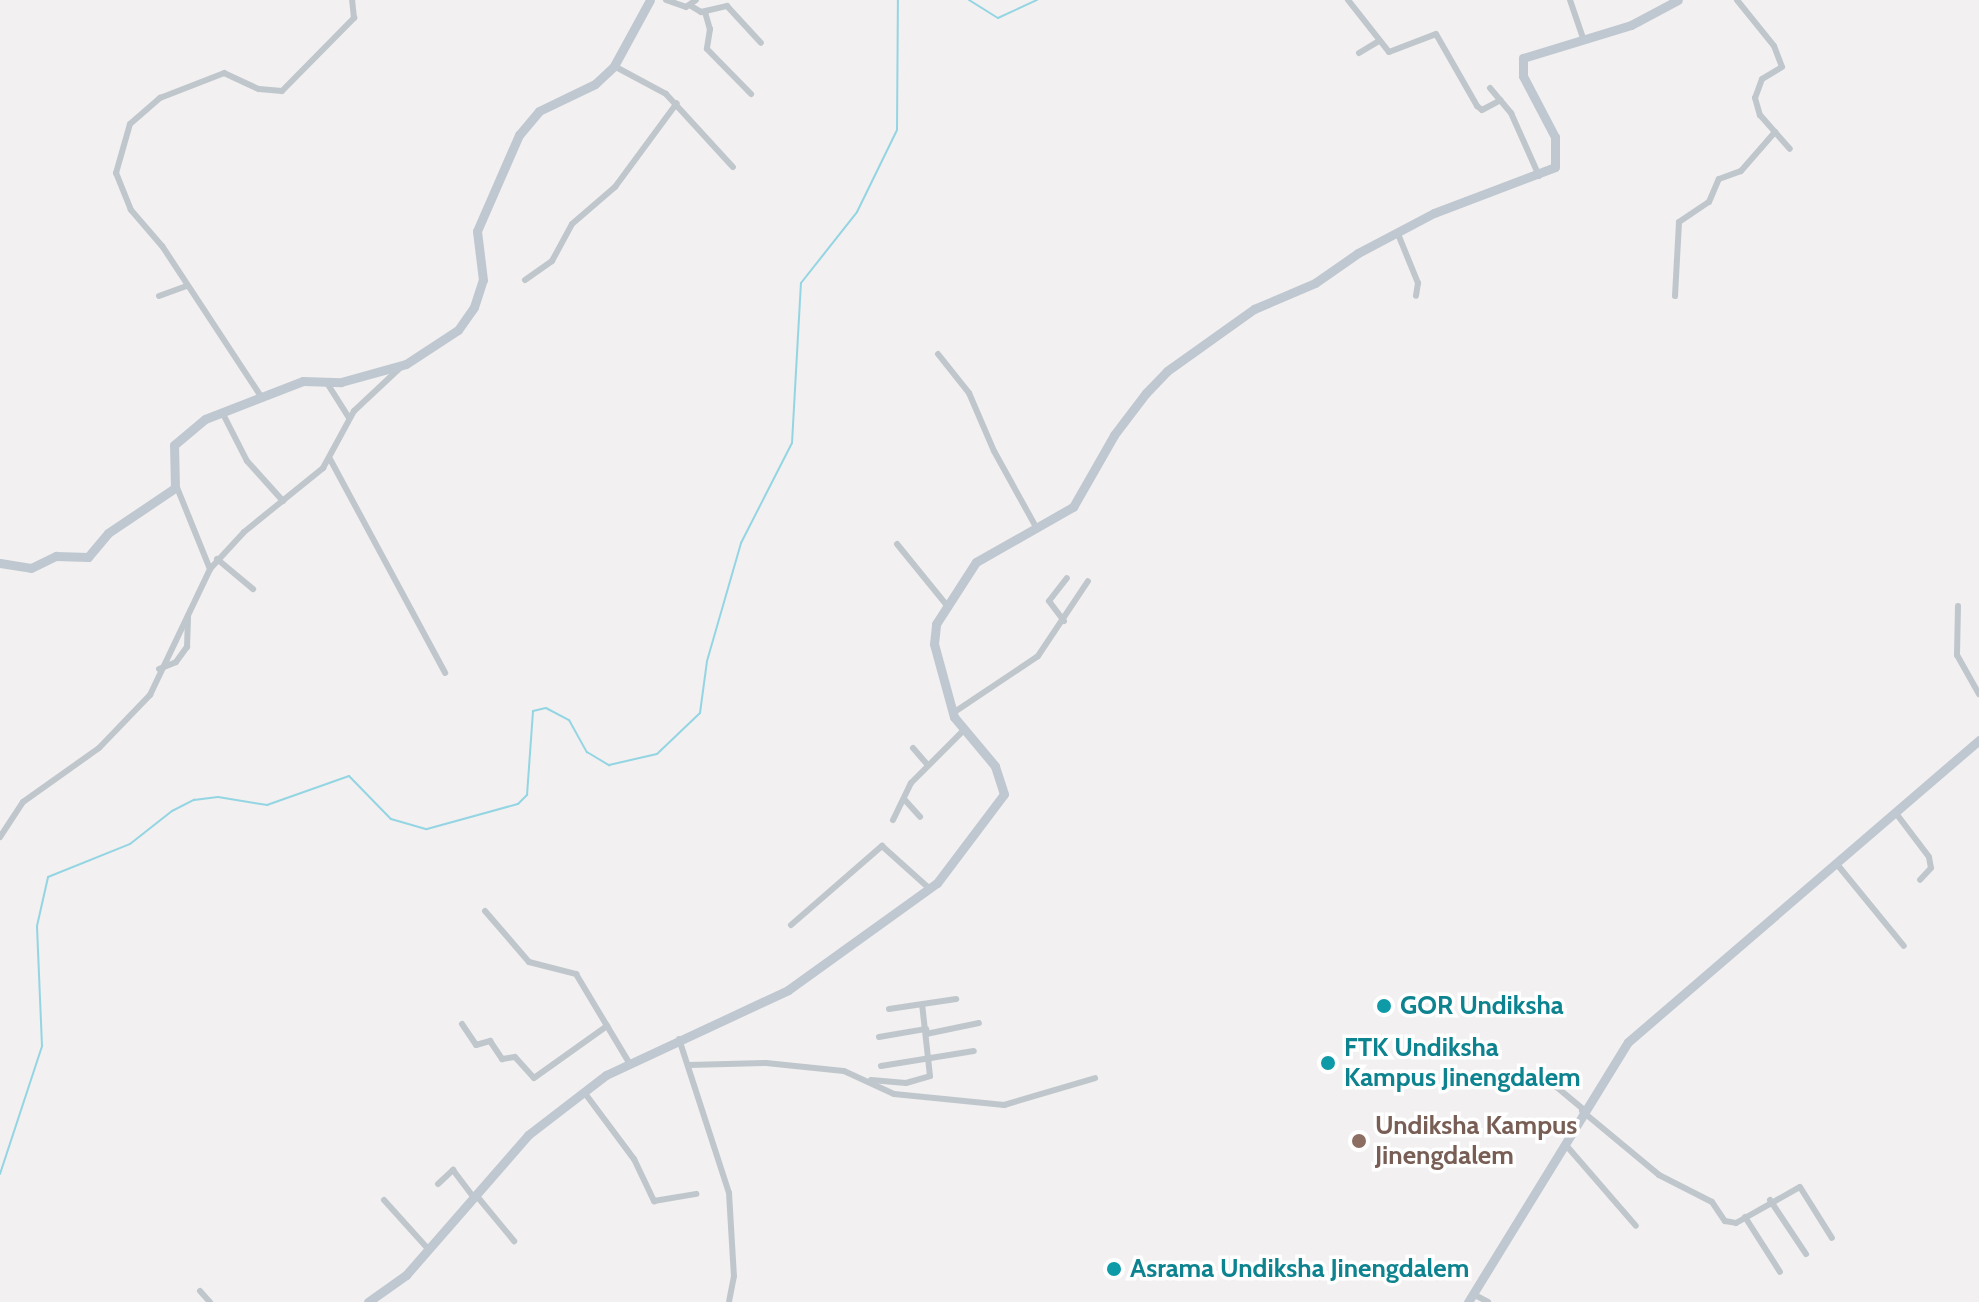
<!DOCTYPE html>
<style>
body{margin:0}
#map{position:relative;width:1979px;height:1302px;overflow:hidden;background:#f2f0f0;font-family:Cabin,sans-serif}
div>[style]{position:absolute}
.stream>*{height:2px;margin:-1px;padding:0 1px;transform-origin:1px;border-radius:1px;background:#94d5e3}
.street>*{height:6px;margin:-3px;padding:0 3px;transform-origin:3px;border-radius:3px;background:#bfc7cd}
.secondary>*{height:9px;margin:-4.5px;padding:0 4.5px;transform-origin:4.5px;border-radius:4.5px;background:#bfc8d1}
.dots>*{width:22px;height:22px;translate:-50% -50%;box-sizing:border-box;border:4px solid #fff;border-radius:50%}
span{translate:-50% -50%;white-space:nowrap;text-align:center;line-height:1.15;-webkit-text-stroke:7px #fff;paint-order:stroke}
.culture-label{font-size:26px;color:#0d838f;font-weight:700}
.left{translate:0 -50%;text-align:left}
.education-label{font-size:26px;color:#785e54;font-weight:700}
</style>
<div id="map">
<div class="stream">
<i style="left:969px;top:0;width:34px;rotate:32deg"></i>
<i style="left:998px;top:18px;width:43px;rotate:-24.8deg"></i>
<i style="left:0;top:1174px;width:135px;rotate:-71.8deg"></i>
<i style="left:42px;top:1046px;width:120px;rotate:-92.4deg"></i>
<i style="left:37px;top:926px;width:50px;rotate:-77.3deg"></i>
<i style="left:48px;top:877px;width:88px;rotate:-21.9deg"></i>
<i style="left:130px;top:844px;width:53px;rotate:-38.2deg"></i>
<i style="left:172px;top:811px;width:25px;rotate:-27deg"></i>
<i style="left:194px;top:800px;width:24px;rotate:-7deg"></i>
<i style="left:218px;top:797px;width:50px;rotate:9.3deg"></i>
<i style="left:267px;top:805px;width:87px;rotate:-19.5deg"></i>
<i style="left:349px;top:776px;width:60px;rotate:45.7deg"></i>
<i style="left:391px;top:819px;width:37px;rotate:16deg"></i>
<i style="left:427px;top:829px;width:94px;rotate:-15.4deg"></i>
<i style="left:518px;top:804px;width:13px;rotate:-45deg"></i>
<i style="left:527px;top:795px;width:84px;rotate:-85.9deg"></i>
<i style="left:533px;top:711px;width:13px;rotate:-13deg"></i>
<i style="left:546px;top:708px;width:26px;rotate:28deg"></i>
<i style="left:569px;top:720px;width:37px;rotate:61deg"></i>
<i style="left:587px;top:752px;width:26px;rotate:31deg"></i>
<i style="left:609px;top:765px;width:49px;rotate:-12.9deg"></i>
<i style="left:657px;top:754px;width:59px;rotate:-43.6deg"></i>
<i style="left:700px;top:713px;width:52px;rotate:-82.3deg"></i>
<i style="left:707px;top:661px;width:123px;rotate:-73.9deg"></i>
<i style="left:741px;top:543px;width:112px;rotate:-63deg"></i>
<i style="left:792px;top:443px;width:160px;rotate:-86.8deg"></i>
<i style="left:801px;top:283px;width:90px;rotate:-51.7deg"></i>
<i style="left:857px;top:212px;width:91px;rotate:-64deg"></i>
<i style="left:897px;top:130px;width:130px;rotate:-89.6deg"></i>
</div>
<div class="street">
<i style="left:666px;top:0;width:21px;rotate:19deg"></i>
<i style="left:686px;top:7px;width:12px;rotate:-35deg"></i>
<i style="left:1348px;top:0;width:66px;rotate:51.7deg"></i>
<i style="left:1389px;top:52px;width:50px;rotate:-21deg"></i>
<i style="left:1436px;top:34px;width:83px;rotate:60.3deg"></i>
<i style="left:1477px;top:106px;width:6px;rotate:39deg"></i>
<i style="left:1482px;top:110px;width:21px;rotate:-28deg"></i>
<i style="left:1570px;top:0;width:43px;rotate:71.1deg"></i>
<i style="left:1737px;top:0;width:59px;rotate:51.2deg"></i>
<i style="left:1774px;top:46px;width:22px;rotate:69deg"></i>
<i style="left:1782px;top:67px;width:23px;rotate:149deg"></i>
<i style="left:1762px;top:79px;width:20px;rotate:110deg"></i>
<i style="left:1755px;top:98px;width:18px;rotate:74deg"></i>
<i style="left:1760px;top:115px;width:45px;rotate:48.6deg"></i>
<i style="left:691px;top:6px;width:12px;rotate:31deg"></i>
<i style="left:701px;top:12px;width:27px;rotate:-13deg"></i>
<i style="left:727px;top:6px;width:50px;rotate:47.4deg"></i>
<i style="left:705px;top:12px;width:18px;rotate:74deg"></i>
<i style="left:710px;top:29px;width:20px;rotate:99deg"></i>
<i style="left:707px;top:49px;width:63px;rotate:45.6deg"></i>
<i style="left:1359px;top:53px;width:23px;rotate:-31deg"></i>
<i style="left:614px;top:66px;width:59px;rotate:28.3deg"></i>
<i style="left:666px;top:94px;width:99px;rotate:47.5deg"></i>
<i style="left:1490px;top:88px;width:33px;rotate:50deg"></i>
<i style="left:1511px;top:113px;width:69px;rotate:66deg"></i>
<i style="left:1398px;top:234px;width:53px;rotate:67.8deg"></i>
<i style="left:1418px;top:283px;width:13px;rotate:99deg"></i>
<i style="left:525px;top:280px;width:33px;rotate:-35deg"></i>
<i style="left:552px;top:261px;width:42px;rotate:-61.6deg"></i>
<i style="left:572px;top:224px;width:57px;rotate:-40.7deg"></i>
<i style="left:615px;top:187px;width:104px;rotate:-53.6deg"></i>
<i style="left:159px;top:296px;width:30px;rotate:-20deg"></i>
<i style="left:1675px;top:296px;width:74px;rotate:-86.9deg"></i>
<i style="left:1679px;top:222px;width:36px;rotate:-34deg"></i>
<i style="left:1709px;top:202px;width:25px;rotate:-67deg"></i>
<i style="left:1719px;top:179px;width:23px;rotate:-20deg"></i>
<i style="left:1741px;top:171px;width:52px;rotate:-48.9deg"></i>
<i style="left:938px;top:354px;width:50px;rotate:51.5deg"></i>
<i style="left:969px;top:393px;width:63px;rotate:66.7deg"></i>
<i style="left:994px;top:451px;width:87px;rotate:61.1deg"></i>
<i style="left:327px;top:383px;width:41px;rotate:57.8deg"></i>
<i style="left:262px;top:398px;width:182px;rotate:-123.3deg"></i>
<i style="left:162px;top:246px;width:48px;rotate:-130.7deg"></i>
<i style="left:131px;top:210px;width:40px;rotate:-112deg"></i>
<i style="left:116px;top:173px;width:51px;rotate:-74.1deg"></i>
<i style="left:130px;top:124px;width:40px;rotate:-41deg"></i>
<i style="left:160px;top:98px;width:69px;rotate:-21.3deg"></i>
<i style="left:224px;top:73px;width:38px;rotate:25deg"></i>
<i style="left:259px;top:89px;width:23px;rotate:5deg"></i>
<i style="left:282px;top:91px;width:103px;rotate:-45.4deg"></i>
<i style="left:354px;top:18px;width:18px;rotate:-96deg"></i>
<i style="left:222px;top:412px;width:55px;rotate:63deg"></i>
<i style="left:247px;top:461px;width:54px;rotate:48deg"></i>
<i style="left:330px;top:459px;width:243px;rotate:61.7deg"></i>
<i style="left:176px;top:485px;width:91px;rotate:68deg"></i>
<i style="left:897px;top:544px;width:82px;rotate:50.9deg"></i>
<i style="left:217px;top:559px;width:47px;rotate:39.8deg"></i>
<i style="left:1958px;top:606px;width:49px;rotate:91.2deg"></i>
<i style="left:1957px;top:655px;width:45px;rotate:60.6deg"></i>
<i style="left:1064px;top:621px;width:25px;rotate:-127deg"></i>
<i style="left:1049px;top:601px;width:29px;rotate:-52deg"></i>
<i style="left:159px;top:669px;width:18px;rotate:-22deg"></i>
<i style="left:176px;top:662px;width:19px;rotate:-54deg"></i>
<i style="left:187px;top:647px;width:30px;rotate:-88deg"></i>
<i style="left:953px;top:713px;width:102px;rotate:-33.8deg"></i>
<i style="left:1038px;top:656px;width:90px;rotate:-56.3deg"></i>
<i style="left:913px;top:748px;width:23px;rotate:49deg"></i>
<i style="left:904px;top:799px;width:24px;rotate:48deg"></i>
<i style="left:1895px;top:812px;width:56px;rotate:52.9deg"></i>
<i style="left:1929px;top:857px;width:11px;rotate:80deg"></i>
<i style="left:1931px;top:868px;width:16px;rotate:133deg"></i>
<i style="left:893px;top:820px;width:41px;rotate:-64.1deg"></i>
<i style="left:911px;top:783px;width:75px;rotate:-45deg"></i>
<i style="left:0;top:837px;width:42px;rotate:-56.7deg"></i>
<i style="left:23px;top:802px;width:93px;rotate:-35.4deg"></i>
<i style="left:99px;top:748px;width:74px;rotate:-46.1deg"></i>
<i style="left:150px;top:695px;width:140px;rotate:-64.5deg"></i>
<i style="left:210px;top:569px;width:50px;rotate:-47.4deg"></i>
<i style="left:244px;top:532px;width:102px;rotate:-39deg"></i>
<i style="left:323px;top:468px;width:65px;rotate:-61.5deg"></i>
<i style="left:354px;top:411px;width:64px;rotate:-43.1deg"></i>
<i style="left:1836px;top:863px;width:107px;rotate:50.7deg"></i>
<i style="left:485px;top:911px;width:67px;rotate:49.2deg"></i>
<i style="left:529px;top:962px;width:49px;rotate:14.3deg"></i>
<i style="left:576px;top:974px;width:101px;rotate:59.1deg"></i>
<i style="left:791px;top:925px;width:121px;rotate:-41deg"></i>
<i style="left:882px;top:846px;width:64px;rotate:41.9deg"></i>
<i style="left:889px;top:1009px;width:68px;rotate:-8.5deg"></i>
<i style="left:462px;top:1024px;width:25px;rotate:56deg"></i>
<i style="left:476px;top:1045px;width:15px;rotate:-16deg"></i>
<i style="left:490px;top:1041px;width:22px;rotate:56deg"></i>
<i style="left:502px;top:1059px;width:13px;rotate:-9deg"></i>
<i style="left:515px;top:1057px;width:28px;rotate:48deg"></i>
<i style="left:534px;top:1078px;width:90px;rotate:-35.5deg"></i>
<i style="left:926px;top:1034px;width:54px;rotate:-11.7deg"></i>
<i style="left:879px;top:1037px;width:48px;rotate:-9.7deg"></i>
<i style="left:679px;top:1039px;width:162px;rotate:72deg"></i>
<i style="left:729px;top:1193px;width:83px;rotate:86.6deg"></i>
<i style="left:734px;top:1276px;width:25px;rotate:101deg"></i>
<i style="left:689px;top:1065px;width:77px;rotate:-1.5deg"></i>
<i style="left:766px;top:1063px;width:78px;rotate:5.9deg"></i>
<i style="left:844px;top:1071px;width:55px;rotate:24.7deg"></i>
<i style="left:894px;top:1094px;width:111px;rotate:5.7deg"></i>
<i style="left:1004px;top:1105px;width:95px;rotate:-16.5deg"></i>
<i style="left:881px;top:1066px;width:94px;rotate:-9.2deg"></i>
<i style="left:1547px;top:1079px;width:47px;rotate:39.8deg"></i>
<i style="left:871px;top:1080px;width:35px;rotate:5deg"></i>
<i style="left:906px;top:1083px;width:25px;rotate:-16deg"></i>
<i style="left:930px;top:1076px;width:72px;rotate:-96.3deg"></i>
<i style="left:584px;top:1092px;width:84px;rotate:53.3deg"></i>
<i style="left:634px;top:1159px;width:47px;rotate:64.5deg"></i>
<i style="left:654px;top:1201px;width:43px;rotate:-9.5deg"></i>
<i style="left:1582px;top:1111px;width:100px;rotate:39.7deg"></i>
<i style="left:1659px;top:1175px;width:59px;rotate:27deg"></i>
<i style="left:1712px;top:1202px;width:23px;rotate:56deg"></i>
<i style="left:1725px;top:1221px;width:11px;rotate:10deg"></i>
<i style="left:1736px;top:1223px;width:73px;rotate:-29.4deg"></i>
<i style="left:1800px;top:1187px;width:60px;rotate:57.9deg"></i>
<i style="left:1565px;top:1144px;width:108px;rotate:49.1deg"></i>
<i style="left:438px;top:1184px;width:21px;rotate:-43deg"></i>
<i style="left:453px;top:1170px;width:31px;rotate:53deg"></i>
<i style="left:476px;top:1195px;width:60px;rotate:50.4deg"></i>
<i style="left:384px;top:1200px;width:67px;rotate:48deg"></i>
<i style="left:1770px;top:1200px;width:65px;rotate:56.3deg"></i>
<i style="left:1745px;top:1217px;width:65px;rotate:57.5deg"></i>
<i style="left:200px;top:1291px;width:15px;rotate:48deg"></i>
<i style="left:1473px;top:1294px;width:17px;rotate:28deg"></i>
</div>
<div class="secondary">
<i style="left:0;top:563px;width:31px;rotate:9deg"></i>
<i style="left:31px;top:568px;width:28px;rotate:-26deg"></i>
<i style="left:56px;top:556px;width:32px;rotate:2deg"></i>
<i style="left:88px;top:557px;width:31px;rotate:-50deg"></i>
<i style="left:108px;top:533px;width:81px;rotate:-33.9deg"></i>
<i style="left:175px;top:488px;width:43px;rotate:-91.3deg"></i>
<i style="left:174px;top:445px;width:40px;rotate:-40deg"></i>
<i style="left:205px;top:419px;width:105px;rotate:-21.2deg"></i>
<i style="left:303px;top:381px;width:38px;rotate:2deg"></i>
<i style="left:341px;top:382px;width:67px;rotate:-15.5deg"></i>
<i style="left:406px;top:364px;width:62px;rotate:-33.2deg"></i>
<i style="left:458px;top:330px;width:28px;rotate:-55deg"></i>
<i style="left:474px;top:307px;width:28px;rotate:-72deg"></i>
<i style="left:483px;top:280px;width:49px;rotate:-97deg"></i>
<i style="left:477px;top:231px;width:105px;rotate:-66.4deg"></i>
<i style="left:519px;top:135px;width:31px;rotate:-50deg"></i>
<i style="left:539px;top:111px;width:62px;rotate:-25.7deg"></i>
<i style="left:595px;top:84px;width:26px;rotate:-43deg"></i>
<i style="left:614px;top:66px;width:75px;rotate:-61.4deg"></i>
<i style="left:368px;top:1302px;width:47px;rotate:-35.4deg"></i>
<i style="left:406px;top:1275px;width:186px;rotate:-48.9deg"></i>
<i style="left:528px;top:1135px;width:98px;rotate:-37.6deg"></i>
<i style="left:606px;top:1075px;width:201px;rotate:-25deg"></i>
<i style="left:788px;top:990px;width:183px;rotate:-35.7deg"></i>
<i style="left:937px;top:883px;width:111px;rotate:-53deg"></i>
<i style="left:1004px;top:794px;width:29px;rotate:-108deg"></i>
<i style="left:995px;top:766px;width:64px;rotate:-129.9deg"></i>
<i style="left:954px;top:717px;width:76px;rotate:-105.3deg"></i>
<i style="left:934px;top:644px;width:20px;rotate:-84deg"></i>
<i style="left:936px;top:624px;width:74px;rotate:-57.2deg"></i>
<i style="left:976px;top:562px;width:112px;rotate:-29.6deg"></i>
<i style="left:1073px;top:507px;width:83px;rotate:-60.3deg"></i>
<i style="left:1114px;top:435px;width:53px;rotate:-52.7deg"></i>
<i style="left:1146px;top:393px;width:30px;rotate:-46deg"></i>
<i style="left:1167px;top:371px;width:107px;rotate:-35.5deg"></i>
<i style="left:1254px;top:309px;width:66px;rotate:-23.1deg"></i>
<i style="left:1315px;top:283px;width:52px;rotate:-34.9deg"></i>
<i style="left:1358px;top:253px;width:86px;rotate:-27.8deg"></i>
<i style="left:1434px;top:213px;width:129px;rotate:-20.8deg"></i>
<i style="left:1555px;top:167px;width:30px;rotate:-90deg"></i>
<i style="left:1555px;top:137px;width:69px;rotate:-117.7deg"></i>
<i style="left:1523px;top:76px;width:18px;rotate:-90deg"></i>
<i style="left:1523px;top:58px;width:113px;rotate:-17deg"></i>
<i style="left:1631px;top:25px;width:53px;rotate:-28deg"></i>
<i style="left:1468px;top:1302px;width:305px;rotate:-58.4deg"></i>
<i style="left:1628px;top:1042px;width:463px;rotate:-40.7deg"></i>
</div>
<div class="dots">
<i style="left:1384px;top:1006px;background:#0f9aa8"></i>
<i style="left:1328px;top:1063px;background:#0f9aa8"></i>
<i style="left:1359px;top:1141px;background:#8d6e63"></i>
<i style="left:1114px;top:1269px;background:#0f9aa8"></i>
</div>
<div class="culture-label">
<span class="left" style="left:1400px;top:1006px">GOR Undiksha</span>
<span class="left" style="left:1344px;top:1063px">FTK Undiksha<br>Kampus Jinengdalem</span>
<span class="left" style="left:1130px;top:1269px">Asrama Undiksha Jinengdalem</span>
</div>
<div class="education-label">
<span class="left" style="left:1375px;top:1141px">Undiksha Kampus<br>Jinengdalem</span>
</div>
</div>
